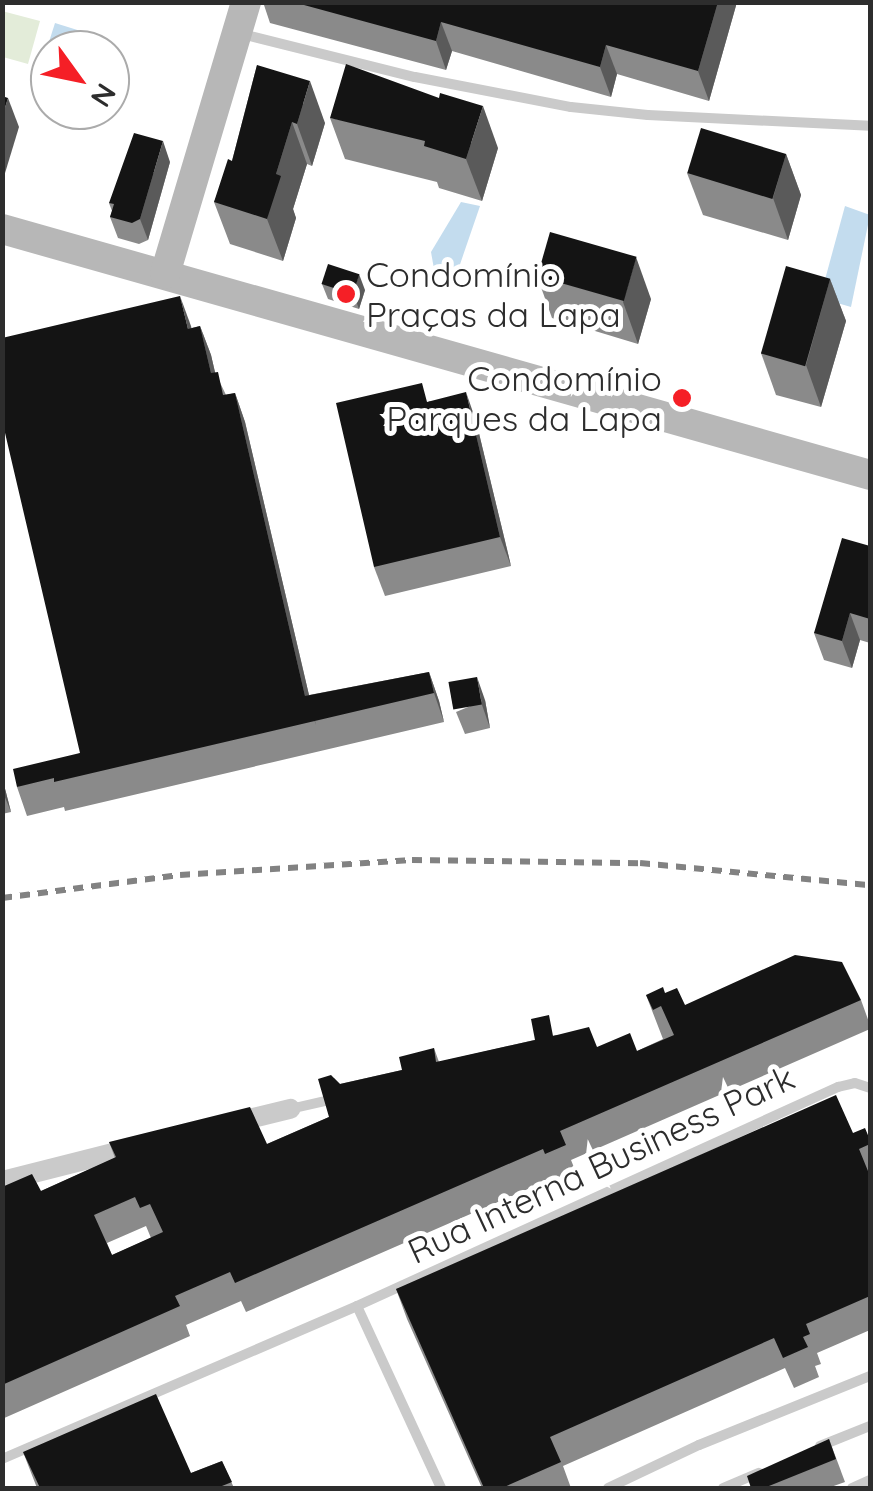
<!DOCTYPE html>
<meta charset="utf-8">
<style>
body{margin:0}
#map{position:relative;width:873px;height:1491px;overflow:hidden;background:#fff;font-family:Quicksand,sans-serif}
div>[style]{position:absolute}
.green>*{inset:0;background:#e3ecd9}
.water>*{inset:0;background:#c3dcee}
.lane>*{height:10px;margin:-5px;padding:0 5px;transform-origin:5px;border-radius:5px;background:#cacaca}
.street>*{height:20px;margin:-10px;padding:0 10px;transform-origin:10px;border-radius:10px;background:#cacaca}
.secondary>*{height:30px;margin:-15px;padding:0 15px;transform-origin:15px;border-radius:15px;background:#b7b7b7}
.rail>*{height:6px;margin-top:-3px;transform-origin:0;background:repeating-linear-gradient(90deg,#828282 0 10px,transparent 0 18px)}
.wall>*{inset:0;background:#8a8a8a}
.shaded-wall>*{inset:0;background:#5a5a5a}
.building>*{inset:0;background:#141414;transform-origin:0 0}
.dots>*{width:28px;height:28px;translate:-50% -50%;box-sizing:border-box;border:5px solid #fff;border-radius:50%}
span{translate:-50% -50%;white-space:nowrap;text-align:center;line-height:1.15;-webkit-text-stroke:10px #fff;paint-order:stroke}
.poi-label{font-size:35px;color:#2d2d2d}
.left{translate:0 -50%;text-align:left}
.right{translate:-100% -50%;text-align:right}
.street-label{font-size:35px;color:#2d2d2d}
.frame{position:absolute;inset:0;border:5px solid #2d2d2d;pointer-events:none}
.north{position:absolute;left:30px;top:30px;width:100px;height:100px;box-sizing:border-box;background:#fff;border:2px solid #ababab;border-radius:50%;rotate:123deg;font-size:28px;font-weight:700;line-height:40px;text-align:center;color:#2d2d2d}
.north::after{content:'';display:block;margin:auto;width:35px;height:45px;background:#f51f26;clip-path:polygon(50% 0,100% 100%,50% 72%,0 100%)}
</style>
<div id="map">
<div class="green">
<i style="clip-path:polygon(2px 11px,40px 21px,28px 64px,3px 57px)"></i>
</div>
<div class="water">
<i style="clip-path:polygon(55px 23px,103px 38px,104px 50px,64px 50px,48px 45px)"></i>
<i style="clip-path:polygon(461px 202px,480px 206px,456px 276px,434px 269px,431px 252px)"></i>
<i style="clip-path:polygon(845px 206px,870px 215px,851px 307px,820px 298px)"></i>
</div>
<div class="lane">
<i style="left:238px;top:33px;width:182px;rotate:14deg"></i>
<i style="left:415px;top:77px;width:159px;rotate:10.9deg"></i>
<i style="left:571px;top:107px;width:77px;rotate:5.9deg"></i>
<i style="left:648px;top:115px;width:222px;rotate:2.8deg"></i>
<i style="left:290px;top:1109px;width:49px;rotate:-12.9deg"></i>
<i style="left:357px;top:1306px;width:200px;rotate:65.2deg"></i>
<i style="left:820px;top:1446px;width:54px;rotate:-21.8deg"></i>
<i style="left:2px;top:1459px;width:387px;rotate:-23.3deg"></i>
<i style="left:357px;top:1306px;width:529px;rotate:-24.48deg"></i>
<i style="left:838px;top:1087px;width:17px;rotate:-13deg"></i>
<i style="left:855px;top:1083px;width:16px;rotate:18deg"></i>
<i style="left:608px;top:1488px;width:101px;rotate:-25.3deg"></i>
<i style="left:699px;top:1445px;width:184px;rotate:-22deg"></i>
<i style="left:723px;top:1488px;width:39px;rotate:-23deg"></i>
<i style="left:852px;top:1488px;width:20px;rotate:-24deg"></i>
</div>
<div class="street">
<i style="left:232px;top:1123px;width:60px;rotate:-13.6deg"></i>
<i style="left:2px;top:1181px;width:138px;rotate:-14.2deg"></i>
</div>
<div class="secondary">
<i style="left:2px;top:229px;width:902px;rotate:15.82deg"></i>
<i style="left:165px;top:274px;width:284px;rotate:-73.4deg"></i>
</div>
<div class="rail">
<i style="left:2px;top:898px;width:179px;rotate:-7.4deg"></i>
<i style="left:180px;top:875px;width:232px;rotate:-3.7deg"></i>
<i style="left:412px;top:860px;width:228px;rotate:0.8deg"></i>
<i style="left:640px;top:863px;width:231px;rotate:5.5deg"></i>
</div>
<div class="wall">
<i style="clip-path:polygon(263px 2px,737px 2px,709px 101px,617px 74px,611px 97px,452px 51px,446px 70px,270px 23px)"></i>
<i style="clip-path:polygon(257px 65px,325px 123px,312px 166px,307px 164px,293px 209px,296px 218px,283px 261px,230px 244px,214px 202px,232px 161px)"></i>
<i style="clip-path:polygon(330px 118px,498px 148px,482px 201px,439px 188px,437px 182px,345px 159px)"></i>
<i style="clip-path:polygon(786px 154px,801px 195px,788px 240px,703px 215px,687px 173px)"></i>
<i style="clip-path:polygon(170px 162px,148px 240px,139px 244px,118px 238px,110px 217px,112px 211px,109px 203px)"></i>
<i style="clip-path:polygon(537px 276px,651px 299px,638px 344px,552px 318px)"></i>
<i style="clip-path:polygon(830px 279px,846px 321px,821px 407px,776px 395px,761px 353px)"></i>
<i style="clip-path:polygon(322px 284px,365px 290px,359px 309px,328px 299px)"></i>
<i style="clip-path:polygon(200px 326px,211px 355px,215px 372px,226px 395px,235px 393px,245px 422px,309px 695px,429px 672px,439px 701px,444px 722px,65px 811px,64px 807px,27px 816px,17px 787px,80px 753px,192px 328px)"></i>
<i style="clip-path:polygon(429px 401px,476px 421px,511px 566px,385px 596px,374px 567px)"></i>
<i style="clip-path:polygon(870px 546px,870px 643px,860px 640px,852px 668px,824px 660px,814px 633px)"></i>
<i style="clip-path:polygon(485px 700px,490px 728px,465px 734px,456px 712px)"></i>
<i style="clip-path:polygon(2px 777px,11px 812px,2px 814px)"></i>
<i style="clip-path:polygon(evenodd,665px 993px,685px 1005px,861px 1000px,870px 1025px,870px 1029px,571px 1160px,577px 1175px,556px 1183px,553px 1178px,246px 1312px,241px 1301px,186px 1325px,190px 1336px,2px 1419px,2px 1187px,41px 1191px,115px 1158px,109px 1142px,267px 1144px,329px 1117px,334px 1078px,340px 1084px,402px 1070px,434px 1048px,439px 1062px,556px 1035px,597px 1047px,637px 1051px,663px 1039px,646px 995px,665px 993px,146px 1226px,151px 1238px,112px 1255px,107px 1243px,146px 1226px)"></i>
<i style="clip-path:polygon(853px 1133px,870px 1140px,870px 1330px,817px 1353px,821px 1364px,815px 1366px,819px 1377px,794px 1388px,785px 1368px,563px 1466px,571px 1488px,482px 1488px,407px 1319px,396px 1289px)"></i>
<i style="clip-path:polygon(829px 1439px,845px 1482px,828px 1488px,751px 1488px)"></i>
<i style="clip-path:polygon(23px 1452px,191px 1473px,222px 1461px,234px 1488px,37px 1488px)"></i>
</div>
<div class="shaded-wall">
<i style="clip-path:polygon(718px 2px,737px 2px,709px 101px,698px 71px)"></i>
<i style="clip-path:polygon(441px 22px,452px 51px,446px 70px,436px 41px)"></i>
<i style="clip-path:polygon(606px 45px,617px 74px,611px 97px,600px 67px)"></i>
<i style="clip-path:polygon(310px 81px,325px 123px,312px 166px,297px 124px)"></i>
<i style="clip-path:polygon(8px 98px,19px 127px,2px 183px,2px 117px)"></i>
<i style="clip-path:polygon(483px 106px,498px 148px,482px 201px,466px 159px)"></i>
<i style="clip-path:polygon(292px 122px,307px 164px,293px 209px,296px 218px,283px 261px,267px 219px,276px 174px)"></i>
<i style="clip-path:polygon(163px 141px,170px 162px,148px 240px,140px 219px)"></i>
<i style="clip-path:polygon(786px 154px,801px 195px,788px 240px,773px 198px)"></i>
<i style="clip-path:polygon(636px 257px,651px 299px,638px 344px,623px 302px)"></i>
<i style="clip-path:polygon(359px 274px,365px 290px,359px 309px,353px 293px)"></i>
<i style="clip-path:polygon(830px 279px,846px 321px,821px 407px,806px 365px)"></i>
<i style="clip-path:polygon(180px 296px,191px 326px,198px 358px,188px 329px)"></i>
<i style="clip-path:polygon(200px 326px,211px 355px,222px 403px,211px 373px)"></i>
<i style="clip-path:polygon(466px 392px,476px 421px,511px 566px,500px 537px)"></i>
<i style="clip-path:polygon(235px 393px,245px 422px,316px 725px,305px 696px)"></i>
<i style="clip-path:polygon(850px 613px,860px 640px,852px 668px,842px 641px)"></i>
<i style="clip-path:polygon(429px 672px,439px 701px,444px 722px,434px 693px)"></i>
<i style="clip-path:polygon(477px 677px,485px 700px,490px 728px,482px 705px)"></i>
<i style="clip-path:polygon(2px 777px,11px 812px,2px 790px)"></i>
</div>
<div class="building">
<i style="clip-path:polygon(293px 2px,718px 2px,698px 71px,606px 45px,600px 67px,441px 22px,436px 41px)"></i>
<i style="clip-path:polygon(346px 64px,439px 98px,440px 93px,483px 106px,466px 159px,424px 146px,425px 141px,330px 118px)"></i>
<i style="clip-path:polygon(257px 65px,310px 81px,297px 124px,292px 122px,276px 174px,281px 176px,267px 219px,214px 202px,228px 159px,232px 161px)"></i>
<i style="clip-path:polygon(2px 96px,8px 98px,2px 117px)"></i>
<i style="left:701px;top:128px;width:89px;height:47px;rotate:17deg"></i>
<i style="clip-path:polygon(134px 133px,163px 141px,140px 219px,132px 223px,110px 217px,114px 204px,109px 203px)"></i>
<i style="left:550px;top:232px;width:90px;height:46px;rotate:16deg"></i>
<i style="left:328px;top:264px;width:33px;height:21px;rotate:18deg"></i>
<i style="left:786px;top:266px;width:46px;height:91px;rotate:16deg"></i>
<i style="clip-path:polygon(180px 296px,188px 329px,200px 326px,211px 373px,218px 372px,223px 395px,235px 393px,305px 696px,429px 672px,434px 693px,54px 782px,54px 778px,17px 787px,13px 769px,80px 753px,2px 420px,2px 338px)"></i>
<i style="clip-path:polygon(422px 383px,427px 402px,466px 392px,500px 537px,374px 567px,336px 403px)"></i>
<i style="clip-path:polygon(842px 538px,870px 546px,870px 619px,850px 613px,842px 641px,814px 633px)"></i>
<i style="left:477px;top:677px;width:28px;height:29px;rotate:80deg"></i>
<i style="clip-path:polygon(evenodd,795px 955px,842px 962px,861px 1000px,560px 1131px,566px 1145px,545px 1154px,543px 1149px,235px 1283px,230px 1272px,175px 1296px,180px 1306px,2px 1385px,2px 1187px,32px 1174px,41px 1191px,116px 1157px,109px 1142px,250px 1107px,267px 1144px,329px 1117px,318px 1079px,331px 1075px,340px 1084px,402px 1070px,399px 1057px,434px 1048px,436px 1062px,535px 1040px,531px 1019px,549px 1015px,553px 1036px,589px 1027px,597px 1047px,630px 1033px,637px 1051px,674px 1035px,661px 1006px,653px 1010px,646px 995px,663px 987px,665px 993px,677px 988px,685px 1005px,795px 955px,135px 1197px,140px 1208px,150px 1204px,163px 1232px,112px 1255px,94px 1215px,135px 1197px)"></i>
<i style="clip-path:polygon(836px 1095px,853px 1133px,865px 1128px,870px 1140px,870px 1144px,859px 1149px,870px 1176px,870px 1296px,806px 1324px,810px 1334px,803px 1337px,808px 1347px,783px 1358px,774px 1338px,550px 1437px,561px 1462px,502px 1488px,484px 1488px,396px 1289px)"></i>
<i style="clip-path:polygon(156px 1394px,191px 1473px,222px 1461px,232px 1482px,217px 1488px,40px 1488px,23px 1452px)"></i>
<i style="clip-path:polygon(829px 1439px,836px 1459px,764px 1488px,751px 1488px,747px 1476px)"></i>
</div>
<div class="dots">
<i style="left:346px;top:294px;background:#f51f26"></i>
<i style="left:682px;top:398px;background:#f51f26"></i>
</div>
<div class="poi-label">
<span class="left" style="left:366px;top:294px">Condomínio<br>Praças da Lapa</span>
<span class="right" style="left:662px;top:398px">Condomínio<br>Parques da Lapa</span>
</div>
<div class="street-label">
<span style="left:601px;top:1164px;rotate:-25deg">Rua Interna Business Park</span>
</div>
<div class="frame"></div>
<div class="north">N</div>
</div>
